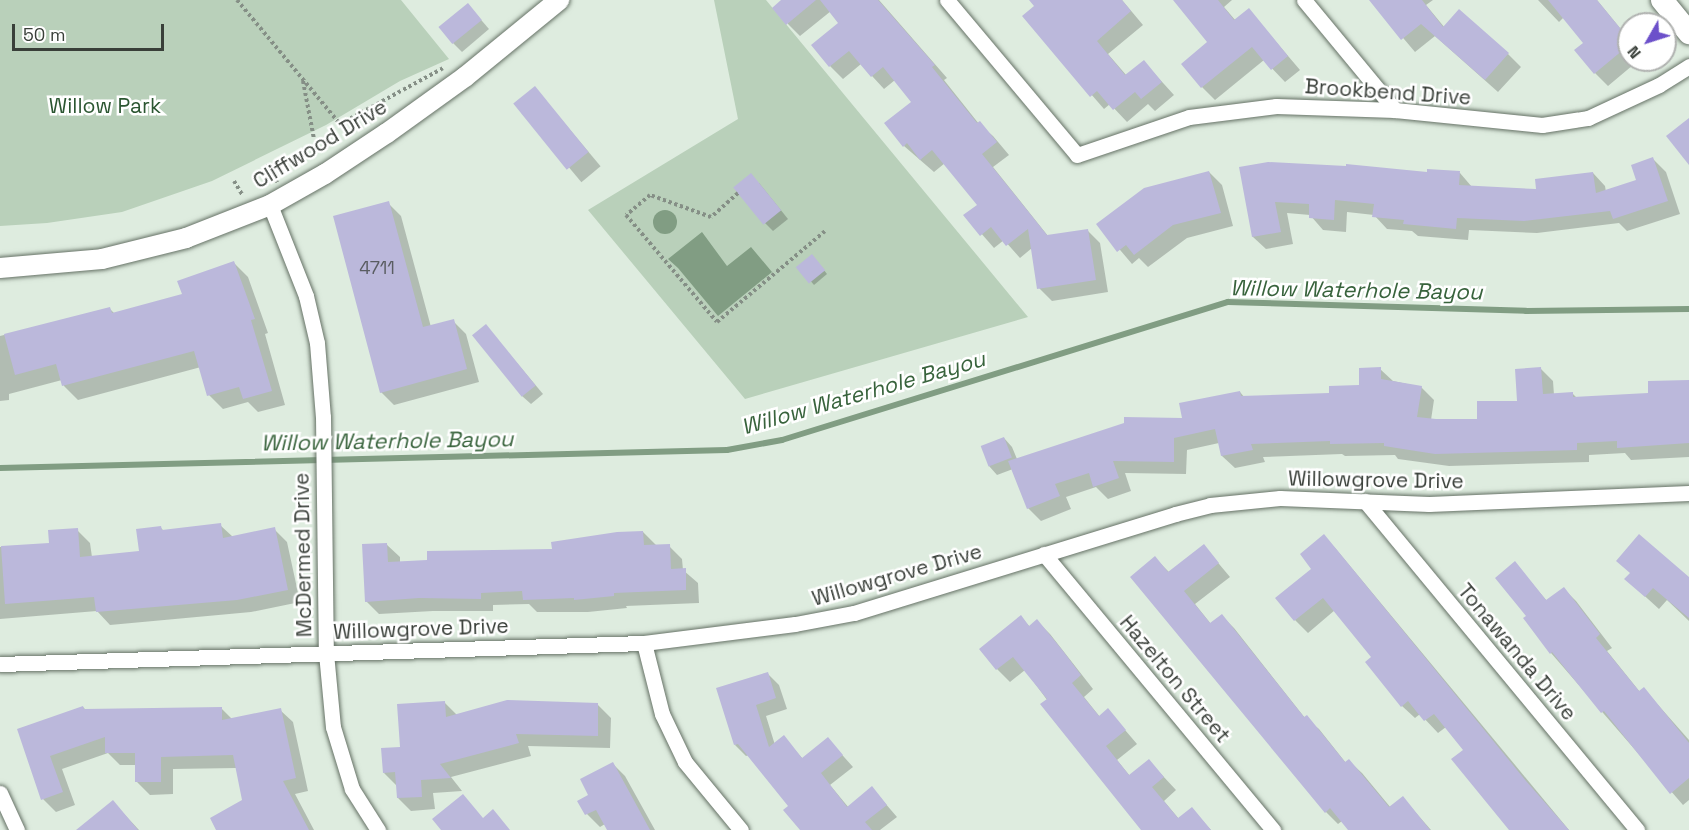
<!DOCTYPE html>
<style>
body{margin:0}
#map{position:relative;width:1689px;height:830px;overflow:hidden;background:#deecdf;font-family:"Space Grotesk",sans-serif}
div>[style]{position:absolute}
.green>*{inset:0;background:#b9d0ba}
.water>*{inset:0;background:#819d83}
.round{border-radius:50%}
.shadow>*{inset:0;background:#0003;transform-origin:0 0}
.stream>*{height:6px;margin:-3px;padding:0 3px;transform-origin:3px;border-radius:3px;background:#819d83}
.building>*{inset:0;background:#bbb8db;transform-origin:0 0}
.path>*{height:4px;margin-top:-2px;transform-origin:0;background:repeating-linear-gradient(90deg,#858f86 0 3px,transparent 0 6px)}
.roads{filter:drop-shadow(0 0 2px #667266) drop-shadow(0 0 2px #667266)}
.minor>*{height:15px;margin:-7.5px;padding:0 7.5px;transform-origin:7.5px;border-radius:7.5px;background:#fff}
.tertiary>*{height:20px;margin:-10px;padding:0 10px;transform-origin:10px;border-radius:10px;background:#fff}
.secondary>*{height:22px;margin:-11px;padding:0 11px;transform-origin:11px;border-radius:11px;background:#fff}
span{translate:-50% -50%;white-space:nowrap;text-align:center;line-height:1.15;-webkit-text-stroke:5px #fff;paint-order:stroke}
.number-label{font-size:18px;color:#5a5d62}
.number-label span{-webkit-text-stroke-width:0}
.street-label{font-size:21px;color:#393f39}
.park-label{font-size:21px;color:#2b5631}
.water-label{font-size:22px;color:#38633c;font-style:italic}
.north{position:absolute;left:1617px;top:12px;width:60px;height:60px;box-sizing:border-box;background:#fff;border:2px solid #b0b2b0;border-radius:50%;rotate:231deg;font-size:16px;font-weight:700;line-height:24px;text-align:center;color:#393f39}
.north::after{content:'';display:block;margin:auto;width:21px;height:27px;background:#6c50ca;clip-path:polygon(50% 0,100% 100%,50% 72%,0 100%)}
.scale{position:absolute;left:12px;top:24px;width:152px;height:27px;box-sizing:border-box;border:3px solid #393f39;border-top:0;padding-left:8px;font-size:18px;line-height:21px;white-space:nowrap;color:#393f39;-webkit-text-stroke:4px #fff;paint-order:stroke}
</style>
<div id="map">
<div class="green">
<i style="clip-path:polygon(0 0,401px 0,449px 59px,400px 81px,326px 125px,212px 181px,122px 212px,47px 223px,0 226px)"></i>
<i style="clip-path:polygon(714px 0,766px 0,1028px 317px,745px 399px,588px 210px,738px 119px)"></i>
</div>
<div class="water">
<i class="round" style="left:653px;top:210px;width:24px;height:24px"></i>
<i style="clip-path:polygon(702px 232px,727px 266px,751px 247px,772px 272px,718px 316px,678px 268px,668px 259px)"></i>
</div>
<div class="shadow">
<i style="clip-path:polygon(784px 0,879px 0,947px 78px,944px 80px,979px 124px,993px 136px,1009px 155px,993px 167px,1048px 236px,1088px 231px,1100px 243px,1108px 292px,1052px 301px,1039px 288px,1032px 248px,1020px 258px,1004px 240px,994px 248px,966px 216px,979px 205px,945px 163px,934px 172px,904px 146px,913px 102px,895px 80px,884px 89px,861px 64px,843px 79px,830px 66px,841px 23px,831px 11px,800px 36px,788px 24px)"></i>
<i style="clip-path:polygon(1031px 0,1122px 0,1143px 25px,1108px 54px,1127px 76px,1144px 62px,1174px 95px,1155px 111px,1148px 104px,1127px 122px,1110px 104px,1104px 109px,1024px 17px,1036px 7px)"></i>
<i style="clip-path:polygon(1174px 0,1232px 0,1224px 7px,1236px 21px,1249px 10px,1300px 70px,1285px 82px,1264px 60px,1215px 100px,1202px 87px,1209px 43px)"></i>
<i style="clip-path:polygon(1371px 0,1433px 0,1426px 5px,1445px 28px,1508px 54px,1521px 67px,1498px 92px,1435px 36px,1415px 52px)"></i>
<i style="clip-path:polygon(1538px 0,1597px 0,1629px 39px,1629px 60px,1639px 60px,1608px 86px,1595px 73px,1585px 43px,1564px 17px,1559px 22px)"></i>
<i style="clip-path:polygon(476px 14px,489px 29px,462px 52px,453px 43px)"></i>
<i style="left:535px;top:88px;width:102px;height:25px;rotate:50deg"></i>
<i style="clip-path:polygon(1653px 159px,1666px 172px,1680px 214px,1627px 231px,1619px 223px,1537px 233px,1469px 230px,1468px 240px,1418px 236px,1412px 231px,1387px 229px,1374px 215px,1347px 212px,1346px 232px,1323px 230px,1310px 215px,1287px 213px,1293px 244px,1266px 249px,1253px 237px,1241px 168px,1460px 173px,1472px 187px,1538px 191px,1593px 173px,1605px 186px,1606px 192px,1638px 181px)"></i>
<i style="clip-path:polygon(1209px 172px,1222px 185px,1233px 226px,1187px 238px,1148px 267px,1139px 258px,1132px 264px,1098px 224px)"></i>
<i style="clip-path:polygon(759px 183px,788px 219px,773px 231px,765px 223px)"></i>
<i style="clip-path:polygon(388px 203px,401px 216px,431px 327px,453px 321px,466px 334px,479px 382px,394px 405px,381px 392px)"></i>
<i style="clip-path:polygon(816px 260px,827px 274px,814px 285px,799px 267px)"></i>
<i style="clip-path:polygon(234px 263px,248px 277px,268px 333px,265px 334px,285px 405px,258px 412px,248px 402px,223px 409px,209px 395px,201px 367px,78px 400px,64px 386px,62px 380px,9px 394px,9px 400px,0 401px,0 336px,109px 308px,115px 314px,184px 295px)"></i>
<i style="clip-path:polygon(486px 326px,543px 394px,531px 404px,522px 396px)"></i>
<i style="clip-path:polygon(1540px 368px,1553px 381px,1554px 395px,1572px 393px,1577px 398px,1650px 394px,1689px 381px,1689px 457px,1631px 460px,1625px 453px,1589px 455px,1589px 462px,1449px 466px,1398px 459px,1395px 455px,1345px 456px,1342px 454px,1263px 457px,1265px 462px,1235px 468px,1222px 456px,1219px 443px,1187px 450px,1186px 474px,1125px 473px,1131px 491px,1108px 499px,1096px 487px,1066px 497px,1071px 509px,1041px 521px,1028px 508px,1013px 469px,997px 475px,989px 466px,1004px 438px,1012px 447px,1017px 459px,1183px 420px,1240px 392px,1245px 398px,1331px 395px,1361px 387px,1380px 369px,1393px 381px,1421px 387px,1434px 400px,1431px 420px,1478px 421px,1519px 403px)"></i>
<i style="clip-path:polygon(220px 525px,233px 537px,274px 529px,287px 542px,300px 602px,251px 612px,110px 625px,97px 611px,0 619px,0 547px,51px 544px,77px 530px,90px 543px,92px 557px,140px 552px,161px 528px,164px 531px)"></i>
<i style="clip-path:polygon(643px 532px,656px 545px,669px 546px,682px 559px,683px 570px,698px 583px,699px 603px,626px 606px,627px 608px,588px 612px,537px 612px,529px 604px,493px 605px,493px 611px,433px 611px,379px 614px,366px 601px,386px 544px,400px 557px,400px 563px,554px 551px)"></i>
<i style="clip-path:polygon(1324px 536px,1336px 549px,1569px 830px,1511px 830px,1465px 750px,1446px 727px,1438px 733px,1420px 714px,1415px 718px,1402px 706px,1373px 657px,1335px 610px,1308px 633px,1295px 620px,1277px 598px,1314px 569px)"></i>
<i style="clip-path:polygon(1204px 546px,1230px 577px,1195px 604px,1211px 624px,1222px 616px,1234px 628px,1305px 718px,1319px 729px,1346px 763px,1349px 761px,1362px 773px,1391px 808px,1403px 798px,1431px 830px,1350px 830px,1342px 821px,1338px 824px,1326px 812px,1155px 558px,1170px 573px)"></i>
<i style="clip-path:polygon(1515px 563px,1547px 601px,1564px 589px,1576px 601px,1612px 648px,1607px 651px,1640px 692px,1644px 689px,1689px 740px,1689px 800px,1683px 805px,1551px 653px,1528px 616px)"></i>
<i style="clip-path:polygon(1626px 579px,1689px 579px,1689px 621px,1667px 600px,1659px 609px)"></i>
<i style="clip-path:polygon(1021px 617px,1030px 627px,1037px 621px,1050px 634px,1093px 689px,1084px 697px,1100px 717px,1108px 710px,1137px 744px,1117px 760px,1130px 776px,1149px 761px,1176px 790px,1164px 801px,1179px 819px,1192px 809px,1211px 830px,1143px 830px,1025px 670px,1010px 682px,997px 669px,981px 649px)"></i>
<i style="clip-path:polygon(768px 674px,779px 685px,787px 709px,766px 716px,775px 745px,784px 738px,803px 759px,828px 739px,853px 767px,830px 785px,849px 808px,872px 788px,897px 817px,880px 830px,802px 830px,790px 806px,749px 755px,746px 756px,735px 745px)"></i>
<i style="clip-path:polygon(444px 702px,458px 716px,598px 705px,611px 718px,610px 748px,528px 746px,531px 756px,451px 777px,462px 791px,433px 793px,435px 809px,411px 811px,398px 798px,397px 786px,384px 773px,402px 748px)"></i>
<i style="clip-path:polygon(83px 707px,86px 710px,221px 708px,233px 720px,280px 710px,293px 722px,308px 791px,295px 794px,314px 830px,218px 830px,244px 801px,237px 768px,173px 769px,173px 794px,150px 795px,137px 782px,136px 765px,120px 765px,108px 753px,62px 769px,75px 805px,56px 812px,43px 799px,19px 729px)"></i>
<i style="clip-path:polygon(612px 763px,625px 776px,655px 830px,609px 830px,605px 824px,600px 827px,587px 814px,579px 801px,590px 796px)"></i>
<i style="clip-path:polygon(113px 802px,139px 830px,86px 830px)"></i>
</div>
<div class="stream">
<i style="left:0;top:468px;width:727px;rotate:-1.42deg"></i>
<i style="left:727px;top:450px;width:56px;rotate:-10.3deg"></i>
<i style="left:782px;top:440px;width:467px;rotate:-17.2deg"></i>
<i style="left:1228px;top:302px;width:298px;rotate:1.7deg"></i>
<i style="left:1526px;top:311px;width:163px;rotate:-0.7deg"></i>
</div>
<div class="building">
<i style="clip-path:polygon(781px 0,816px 0,786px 25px,772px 8px)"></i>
<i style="clip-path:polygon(820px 0,878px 0,935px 65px,932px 67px,977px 123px,980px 121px,997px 142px,982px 154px,1047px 235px,1088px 229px,1096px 280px,1037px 289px,1028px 229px,1006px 246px,991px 227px,980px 236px,963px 215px,977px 205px,932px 150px,920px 160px,907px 143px,903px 147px,884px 123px,911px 102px,883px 67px,871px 77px,849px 51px,829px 67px,811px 45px,838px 23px)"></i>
<i style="clip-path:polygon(1029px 0,1122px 0,1131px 11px,1097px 41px,1125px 75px,1144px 60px,1162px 82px,1141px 99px,1135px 92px,1113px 110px,1097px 91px,1090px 97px,1022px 16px,1034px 6px)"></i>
<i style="clip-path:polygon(1173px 0,1218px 0,1234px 20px,1249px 8px,1288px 56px,1271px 70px,1252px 47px,1201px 88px,1181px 64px,1207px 42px)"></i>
<i style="clip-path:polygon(1369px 0,1422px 0,1443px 27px,1459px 9px,1509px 53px,1485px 80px,1421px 24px,1401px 40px)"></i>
<i style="clip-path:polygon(1548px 0,1597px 0,1629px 39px,1629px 45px,1594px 74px,1574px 50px,1583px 43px)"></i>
<i style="left:468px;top:3px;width:22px;height:38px;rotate:51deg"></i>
<i style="left:535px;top:86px;width:85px;height:28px;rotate:51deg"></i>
<i style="clip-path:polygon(1689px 118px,1689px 165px,1666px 136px)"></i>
<i style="clip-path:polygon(1653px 157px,1668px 201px,1613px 219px,1610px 211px,1524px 221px,1457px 218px,1456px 229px,1403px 224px,1404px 220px,1372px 217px,1374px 204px,1335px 200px,1334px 220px,1309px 218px,1309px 204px,1275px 202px,1281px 232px,1252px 237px,1239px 167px,1268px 162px,1346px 166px,1346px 164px,1427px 172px,1427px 169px,1460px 171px,1459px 185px,1536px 189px,1535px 179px,1593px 172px,1596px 193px,1636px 180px,1631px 165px)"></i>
<i style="clip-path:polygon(1209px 171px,1221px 213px,1173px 225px,1134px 255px,1126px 245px,1117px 252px,1096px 224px,1144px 188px)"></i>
<i style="left:751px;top:173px;width:48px;height:23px;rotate:51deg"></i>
<i style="clip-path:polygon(389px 201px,423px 327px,454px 319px,467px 369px,380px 393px,333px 216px)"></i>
<i style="left:812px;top:254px;width:21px;height:21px;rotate:51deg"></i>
<i style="clip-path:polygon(234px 261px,255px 319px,251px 320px,272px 391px,243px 399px,239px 387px,207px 396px,194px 351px,62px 386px,56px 364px,15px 375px,4px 334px,110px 307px,112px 313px,182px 294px,177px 281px)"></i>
<i style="left:486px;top:324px;width:79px;height:18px;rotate:51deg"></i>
<i style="clip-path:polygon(1381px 367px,1381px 379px,1422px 386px,1417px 417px,1436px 419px,1477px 419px,1477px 401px,1517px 401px,1515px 369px,1541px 367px,1543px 394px,1573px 392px,1573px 397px,1648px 393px,1648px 381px,1689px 380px,1689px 443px,1617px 448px,1617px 441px,1577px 443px,1577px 450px,1435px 454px,1384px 446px,1384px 443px,1330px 444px,1330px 441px,1251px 444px,1253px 450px,1221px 456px,1215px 429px,1174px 438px,1174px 462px,1113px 461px,1119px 478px,1093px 487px,1089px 473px,1055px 484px,1060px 496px,1027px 509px,1008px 461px,1124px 423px,1124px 417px,1182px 418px,1179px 403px,1240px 391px,1241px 396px,1329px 393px,1329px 386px,1359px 385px,1359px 368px)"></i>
<i style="left:1004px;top:437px;width:22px;height:25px;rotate:69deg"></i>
<i style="clip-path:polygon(221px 523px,223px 538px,275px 527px,288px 590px,237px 600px,96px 612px,94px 597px,5px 604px,1px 546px,49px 543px,48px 530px,78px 528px,80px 557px,139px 551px,136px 529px,161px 526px,162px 530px)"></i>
<i style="clip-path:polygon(643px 531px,644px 545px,670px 544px,671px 569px,686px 568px,686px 590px,614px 593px,614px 596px,574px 600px,574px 598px,523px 600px,522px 591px,481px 593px,481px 599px,419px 598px,365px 602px,362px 544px,387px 543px,388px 562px,427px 560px,427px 551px,552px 549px,551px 542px,617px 532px)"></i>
<i style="clip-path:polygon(1324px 534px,1526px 781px,1569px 830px,1509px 830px,1451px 759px,1463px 750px,1434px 714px,1424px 721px,1408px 701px,1401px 707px,1365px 662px,1371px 657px,1323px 598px,1294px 621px,1275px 598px,1311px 569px,1300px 554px)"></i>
<i style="clip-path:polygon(1639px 534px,1689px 577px,1689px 618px,1653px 588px,1645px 597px,1624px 579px,1630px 573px,1616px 561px)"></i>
<i style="clip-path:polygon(1204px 544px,1219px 563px,1184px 591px,1210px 623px,1222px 614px,1304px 717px,1307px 715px,1345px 762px,1349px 759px,1389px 807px,1403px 796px,1430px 830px,1348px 830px,1330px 808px,1325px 813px,1130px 577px,1155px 556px,1168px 572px)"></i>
<i style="clip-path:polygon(1515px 561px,1546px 600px,1564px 587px,1600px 634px,1596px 638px,1639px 691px,1644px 687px,1689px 743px,1689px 778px,1670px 794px,1604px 711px,1601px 713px,1552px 652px,1550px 654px,1523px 618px,1526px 616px,1495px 578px)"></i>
<i style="clip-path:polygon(1021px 615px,1029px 626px,1037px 619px,1063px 651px,1081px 675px,1072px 683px,1099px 716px,1108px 708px,1126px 730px,1106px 746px,1129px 775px,1149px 759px,1164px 777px,1152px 787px,1178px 818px,1192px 807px,1211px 830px,1141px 830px,1040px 704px,1047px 699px,1013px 657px,996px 670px,979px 649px)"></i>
<i style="clip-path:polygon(768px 672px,776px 698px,756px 705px,769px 747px,784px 735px,802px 758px,828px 737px,843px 755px,821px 773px,847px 807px,872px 786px,887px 805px,865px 822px,872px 830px,800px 830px,783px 810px,788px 806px,738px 744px,734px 745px,716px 688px)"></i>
<i style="clip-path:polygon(507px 700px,598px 703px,598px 736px,516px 734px,519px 743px,440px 764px,451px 778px,421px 780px,422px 797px,397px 798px,395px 772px,383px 773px,381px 748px,400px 747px,397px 704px,445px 701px,446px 717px)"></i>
<i style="clip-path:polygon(83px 706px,84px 709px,222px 707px,222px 720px,281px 708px,296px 778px,283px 781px,309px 830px,216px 830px,210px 818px,242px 800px,233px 755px,161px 757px,161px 782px,135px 782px,135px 753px,105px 753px,105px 737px,50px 756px,63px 792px,41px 800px,17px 729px)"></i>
<i style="clip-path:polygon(613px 762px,650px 830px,607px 830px,596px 810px,585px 815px,577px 801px,588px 795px,580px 779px)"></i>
<i style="clip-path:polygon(463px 794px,483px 818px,493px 809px,510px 830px,441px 830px,432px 819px)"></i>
<i style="clip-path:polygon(113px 800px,138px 830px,76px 830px)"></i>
</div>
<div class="path">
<i style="left:237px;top:0;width:161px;rotate:50.3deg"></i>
<i style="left:340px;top:124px;width:117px;rotate:-28.5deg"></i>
<i style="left:303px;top:81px;width:59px;rotate:79.3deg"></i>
<i style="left:267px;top:164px;width:21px;rotate:61deg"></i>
<i style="left:234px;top:181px;width:17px;rotate:59deg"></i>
<i style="left:738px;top:193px;width:36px;rotate:138deg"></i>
<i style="left:711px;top:217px;width:65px;rotate:-160.2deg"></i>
<i style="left:650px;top:195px;width:31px;rotate:140deg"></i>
<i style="left:626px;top:215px;width:140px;rotate:49.6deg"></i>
<i style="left:717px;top:322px;width:141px;rotate:-40.1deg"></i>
</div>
<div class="roads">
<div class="minor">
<i style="left:947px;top:0;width:202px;rotate:50deg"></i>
<i style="left:1077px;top:155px;width:118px;rotate:-18.7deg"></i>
<i style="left:1189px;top:117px;width:88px;rotate:-7.2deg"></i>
<i style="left:1276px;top:106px;width:119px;rotate:1.9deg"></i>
<i style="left:1395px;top:110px;width:148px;rotate:5.8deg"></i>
<i style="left:1542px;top:125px;width:47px;rotate:-8.7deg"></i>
<i style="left:1588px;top:118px;width:78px;rotate:-24.9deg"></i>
<i style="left:1659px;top:85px;width:36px;rotate:-32deg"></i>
<i style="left:1304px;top:0;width:143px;rotate:50.4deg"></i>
<i style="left:270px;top:205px;width:98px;rotate:68.4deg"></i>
<i style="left:306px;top:296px;width:48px;rotate:76.8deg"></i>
<i style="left:317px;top:343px;width:74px;rotate:85.4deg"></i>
<i style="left:323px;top:417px;width:236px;rotate:89.3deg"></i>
<i style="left:326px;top:653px;width:74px;rotate:84.6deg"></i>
<i style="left:333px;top:727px;width:65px;rotate:73deg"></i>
<i style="left:352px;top:789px;width:49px;rotate:57.6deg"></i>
<i style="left:1365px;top:501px;width:427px;rotate:50.4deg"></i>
<i style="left:1044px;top:554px;width:359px;rotate:50.3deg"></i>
<i style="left:644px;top:643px;width:73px;rotate:75.8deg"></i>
<i style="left:662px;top:714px;width:53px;rotate:64.4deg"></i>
<i style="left:685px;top:762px;width:88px;rotate:50.5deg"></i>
<i style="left:0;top:664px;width:644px;rotate:-1.87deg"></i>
<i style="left:644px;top:643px;width:152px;rotate:-7.2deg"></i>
<i style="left:795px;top:624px;width:60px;rotate:-10.6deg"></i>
<i style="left:854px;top:613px;width:336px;rotate:-17.1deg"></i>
<i style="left:1175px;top:514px;width:36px;rotate:-14deg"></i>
<i style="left:1210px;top:505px;width:70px;rotate:-5.7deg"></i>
<i style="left:1280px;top:498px;width:149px;rotate:2.3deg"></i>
<i style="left:1429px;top:504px;width:260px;rotate:-2.4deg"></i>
<i style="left:0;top:793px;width:41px;rotate:65.3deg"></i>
</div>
<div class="tertiary">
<i style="left:0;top:268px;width:102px;rotate:-5deg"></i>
<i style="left:102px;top:259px;width:87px;rotate:-14deg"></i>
<i style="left:186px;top:238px;width:90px;rotate:-21.4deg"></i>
<i style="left:270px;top:205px;width:63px;rotate:-29.4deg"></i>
<i style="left:325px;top:174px;width:74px;rotate:-33.5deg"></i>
<i style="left:387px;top:133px;width:96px;rotate:-35.7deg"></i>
<i style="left:465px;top:77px;width:122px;rotate:-39.3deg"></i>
</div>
<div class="secondary">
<i style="left:1662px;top:0;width:43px;rotate:50.7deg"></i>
</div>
</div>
<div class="number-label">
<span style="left:377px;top:268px">4711</span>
</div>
<div class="street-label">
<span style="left:1388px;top:92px;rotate:4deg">Brookbend Drive</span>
<span style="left:320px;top:144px;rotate:-31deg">Cliffwood Drive</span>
<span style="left:1376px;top:480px;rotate:1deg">Willowgrove Drive</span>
<span style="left:303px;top:555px;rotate:-91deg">McDermed Drive</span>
<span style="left:897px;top:575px;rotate:-16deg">Willowgrove Drive</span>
<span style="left:421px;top:629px;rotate:-2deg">Willowgrove Drive</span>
<span style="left:1517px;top:652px;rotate:50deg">Tonawanda Drive</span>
<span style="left:1175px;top:679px;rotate:50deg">Hazelton Street</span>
</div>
<div class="park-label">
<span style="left:105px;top:106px">Willow Park</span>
</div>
<div class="water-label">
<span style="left:1356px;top:290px;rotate:1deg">Willow Waterhole Bayou</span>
<span style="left:863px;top:393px;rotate:-16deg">Willow Waterhole Bayou</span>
<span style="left:387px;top:441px;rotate:-1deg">Willow Waterhole Bayou</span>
</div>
<div class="north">N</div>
<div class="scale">50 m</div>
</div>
